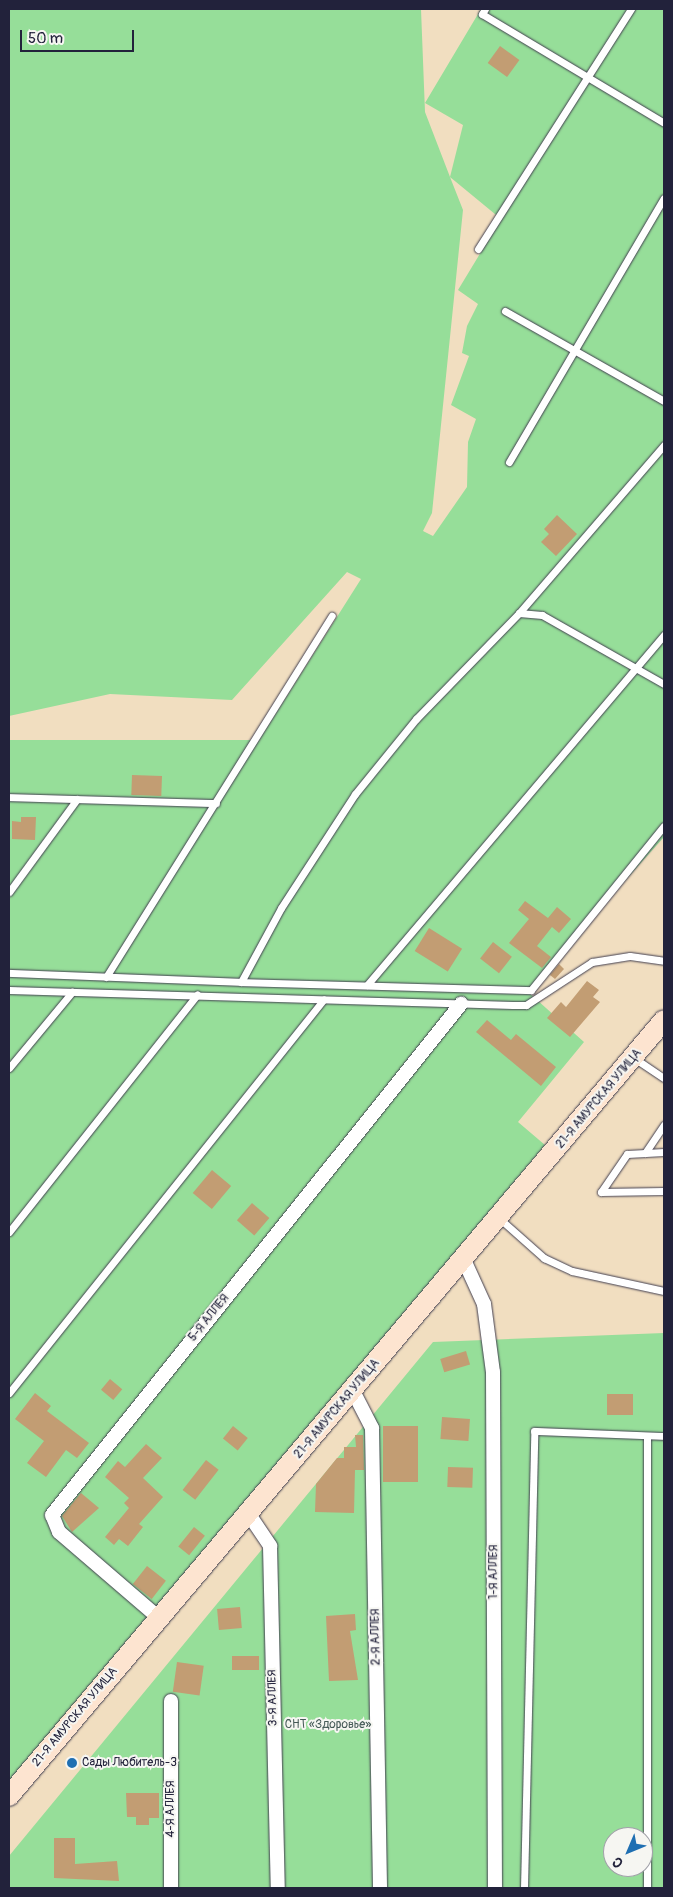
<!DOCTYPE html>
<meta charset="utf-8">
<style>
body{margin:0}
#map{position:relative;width:673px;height:1897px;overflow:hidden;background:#f1dec0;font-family:Pangolin,sans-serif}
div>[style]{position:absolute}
.green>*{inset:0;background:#96de99}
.building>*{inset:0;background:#c29d73;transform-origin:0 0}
.roads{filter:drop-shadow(0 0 1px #413e4f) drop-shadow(0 0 1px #413e4f)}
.lane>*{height:7px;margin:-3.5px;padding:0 3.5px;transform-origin:3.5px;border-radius:3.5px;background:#fff}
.street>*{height:14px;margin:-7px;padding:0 7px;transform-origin:7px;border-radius:7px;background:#fff}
.secondary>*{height:20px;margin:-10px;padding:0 10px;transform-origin:10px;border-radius:10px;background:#fde4d0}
.dots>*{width:14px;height:14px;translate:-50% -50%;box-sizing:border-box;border:2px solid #f6f6f2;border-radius:50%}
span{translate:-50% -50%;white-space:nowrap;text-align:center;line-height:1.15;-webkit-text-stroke:4px #f6f6f2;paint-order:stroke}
.street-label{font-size:12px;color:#22223b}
.park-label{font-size:12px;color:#455a57}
.poi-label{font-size:12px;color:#22223b}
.left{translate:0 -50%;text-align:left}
.frame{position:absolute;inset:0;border:10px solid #22223b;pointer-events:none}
.north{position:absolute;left:603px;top:1827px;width:50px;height:50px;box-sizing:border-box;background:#f6f6f2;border:1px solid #a1a1a9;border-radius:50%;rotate:225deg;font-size:14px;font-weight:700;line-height:20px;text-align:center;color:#22223b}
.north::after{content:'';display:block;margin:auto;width:18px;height:22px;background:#1f6fb2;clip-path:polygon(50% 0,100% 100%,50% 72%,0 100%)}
.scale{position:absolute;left:20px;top:30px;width:114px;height:22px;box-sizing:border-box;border:2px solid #22223b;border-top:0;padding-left:6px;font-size:15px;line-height:18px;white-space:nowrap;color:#22223b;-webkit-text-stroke:4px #f6f6f2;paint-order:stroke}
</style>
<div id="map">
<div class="green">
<i style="clip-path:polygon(evenodd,9px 9px,421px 9px,425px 112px,450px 177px,463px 125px,425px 103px,481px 9px,664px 9px,664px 837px,527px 991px,584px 1042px,518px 1122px,545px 1145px,9px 1791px,9px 740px,259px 740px,361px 579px,347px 572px,232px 700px,110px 694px,9px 716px,9px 9px,450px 177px,501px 219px,458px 290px,478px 304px,467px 326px,462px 353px,469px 356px,451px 405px,476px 419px,468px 442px,467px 487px,433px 536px,423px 531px,432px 513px,463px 210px,450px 177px)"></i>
<i style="clip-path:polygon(evenodd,664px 1333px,664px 1888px,9px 1888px,9px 1856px,433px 1342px,664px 1333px,613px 1837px,643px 1837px,643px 1867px,613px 1867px,613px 1837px)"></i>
</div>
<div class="building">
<i style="left:500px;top:46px;width:24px;height:21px;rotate:36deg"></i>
<i style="clip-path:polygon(557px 515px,577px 534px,556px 556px,541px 542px,549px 534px,544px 529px)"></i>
<i style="left:132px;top:775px;width:30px;height:20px;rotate:2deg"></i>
<i style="clip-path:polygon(21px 817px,36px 817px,35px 840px,12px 839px,12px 821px,21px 822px)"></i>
<i style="clip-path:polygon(525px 901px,548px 918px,557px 907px,571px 919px,559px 933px,552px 927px,537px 946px,551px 957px,542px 968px,509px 943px,529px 919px,518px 910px)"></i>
<i style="left:429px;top:928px;width:39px;height:27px;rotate:32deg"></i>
<i style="left:493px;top:942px;width:24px;height:21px;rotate:38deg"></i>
<i style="clip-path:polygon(559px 964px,564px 969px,555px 979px,550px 975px)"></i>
<i style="clip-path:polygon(587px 981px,599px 990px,593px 997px,600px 1002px,570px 1037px,547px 1018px,561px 1002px,566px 1007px)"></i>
<i style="clip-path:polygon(487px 1020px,511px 1040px,516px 1034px,556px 1067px,541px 1086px,476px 1032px)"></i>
<i style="left:212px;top:1170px;width:25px;height:30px;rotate:40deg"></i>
<i style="left:252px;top:1203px;width:23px;height:23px;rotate:41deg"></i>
<i style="left:466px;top:1351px;width:14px;height:27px;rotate:73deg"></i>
<i style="left:110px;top:1379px;width:16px;height:14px;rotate:40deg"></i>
<i style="clip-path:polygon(35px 1393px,51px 1406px,47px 1411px,89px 1443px,77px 1458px,66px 1450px,46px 1477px,27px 1463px,44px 1441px,15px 1419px)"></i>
<i style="left:607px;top:1394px;width:26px;height:21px"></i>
<i style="left:442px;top:1417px;width:28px;height:22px;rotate:4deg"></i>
<i style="left:233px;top:1426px;width:19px;height:16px;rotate:39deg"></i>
<i style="left:383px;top:1426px;width:35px;height:56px"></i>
<i style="clip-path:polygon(355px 1435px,363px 1435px,364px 1470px,355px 1470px,354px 1513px,315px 1512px,316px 1484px,337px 1458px,344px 1458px,344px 1447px,356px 1447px)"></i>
<i style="clip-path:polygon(146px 1444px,162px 1458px,143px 1478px,163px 1497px,139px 1524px,143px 1527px,128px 1546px,119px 1539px,114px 1545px,105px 1537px,129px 1508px,124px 1503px,129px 1498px,105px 1477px,118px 1461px,125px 1467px)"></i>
<i style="left:206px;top:1460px;width:16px;height:38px;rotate:38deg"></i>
<i style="left:448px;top:1467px;width:25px;height:20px;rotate:2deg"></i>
<i style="clip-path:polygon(81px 1493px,99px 1508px,72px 1532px,62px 1516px)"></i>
<i style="left:194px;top:1527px;width:14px;height:25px;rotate:39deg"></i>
<i style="left:147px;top:1566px;width:24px;height:23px;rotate:38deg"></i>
<i style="left:240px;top:1607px;width:21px;height:23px;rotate:85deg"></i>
<i style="clip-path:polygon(355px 1614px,356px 1630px,350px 1631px,358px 1680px,329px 1681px,326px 1616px)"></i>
<i style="left:259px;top:1656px;width:14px;height:27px;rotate:90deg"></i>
<i style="left:177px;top:1662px;width:27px;height:30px;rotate:8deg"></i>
<i style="clip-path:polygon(126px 1793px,159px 1793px,159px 1818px,149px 1818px,149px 1825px,136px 1825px,136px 1817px,127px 1817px)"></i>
<i style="clip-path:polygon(54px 1838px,75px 1838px,75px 1864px,117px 1861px,119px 1881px,54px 1878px)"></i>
</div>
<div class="roads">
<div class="lane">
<i style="left:485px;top:9px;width:6px;rotate:121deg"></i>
<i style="left:482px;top:14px;width:212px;rotate:30.9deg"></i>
<i style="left:478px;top:249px;width:285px;rotate:-57.5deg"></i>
<i style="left:505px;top:311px;width:183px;rotate:29.5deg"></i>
<i style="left:509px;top:462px;width:306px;rotate:-59.6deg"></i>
<i style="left:519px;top:613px;width:222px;rotate:-49.2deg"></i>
<i style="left:9px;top:797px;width:207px;rotate:1.7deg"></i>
<i style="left:9px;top:892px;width:115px;rotate:-53.8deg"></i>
<i style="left:9px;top:973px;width:232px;rotate:2.2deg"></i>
<i style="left:241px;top:982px;width:84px;rotate:-61.6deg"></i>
<i style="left:281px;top:908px;width:136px;rotate:-57deg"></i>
<i style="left:355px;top:794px;width:97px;rotate:-50.9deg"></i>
<i style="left:416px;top:719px;width:148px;rotate:-45.8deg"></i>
<i style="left:519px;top:613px;width:23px;rotate:5deg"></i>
<i style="left:542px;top:615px;width:140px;rotate:29.5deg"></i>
<i style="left:106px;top:977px;width:426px;rotate:-58deg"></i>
<i style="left:241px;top:982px;width:290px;rotate:1.6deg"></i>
<i style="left:531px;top:990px;width:211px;rotate:-51deg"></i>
<i style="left:367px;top:985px;width:459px;rotate:-49.7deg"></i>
<i style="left:9px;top:990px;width:504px;rotate:1.7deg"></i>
<i style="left:513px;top:1005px;width:13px"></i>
<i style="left:526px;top:1005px;width:79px;rotate:-33.1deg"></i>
<i style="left:592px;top:962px;width:38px;rotate:-9deg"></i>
<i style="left:630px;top:956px;width:34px;rotate:8deg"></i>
<i style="left:634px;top:1058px;width:36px;rotate:34deg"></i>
<i style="left:9px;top:1068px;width:99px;rotate:-50.3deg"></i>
<i style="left:645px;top:1153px;width:34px;rotate:-56deg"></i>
<i style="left:601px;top:1192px;width:46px;rotate:-55.6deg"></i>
<i style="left:627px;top:1154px;width:37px;rotate:-3deg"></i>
<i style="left:601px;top:1192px;width:63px;rotate:-0.9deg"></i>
<i style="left:500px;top:1219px;width:59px;rotate:41.6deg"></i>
<i style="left:544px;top:1258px;width:31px;rotate:25deg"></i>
<i style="left:572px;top:1271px;width:94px;rotate:12.3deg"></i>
<i style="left:9px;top:1232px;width:303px;rotate:-51.6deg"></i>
<i style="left:9px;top:1393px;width:504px;rotate:-51.36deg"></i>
<i style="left:524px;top:1888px;width:457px;rotate:-88.7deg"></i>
<i style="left:534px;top:1431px;width:130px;rotate:2.2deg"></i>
<i style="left:647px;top:1888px;width:452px;rotate:-90deg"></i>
</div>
<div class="street">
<i style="left:464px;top:1260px;width:48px;rotate:65.6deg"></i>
<i style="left:484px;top:1304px;width:69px;rotate:82.5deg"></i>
<i style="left:493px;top:1372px;width:516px;rotate:89.78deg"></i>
<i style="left:353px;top:1391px;width:42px;rotate:62.8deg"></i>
<i style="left:372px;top:1428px;width:460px;rotate:89deg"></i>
<i style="left:248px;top:1513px;width:40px;rotate:56deg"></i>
<i style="left:270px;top:1546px;width:342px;rotate:88.7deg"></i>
<i style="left:159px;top:1618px;width:132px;rotate:-139.3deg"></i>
<i style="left:59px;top:1532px;width:18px;rotate:-112deg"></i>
<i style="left:52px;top:1515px;width:655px;rotate:-51.33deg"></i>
<i style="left:171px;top:1701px;width:187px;rotate:90deg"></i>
</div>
<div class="secondary">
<i style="left:9px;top:1796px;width:1015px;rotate:-49.83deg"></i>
</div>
</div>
<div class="dots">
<i style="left:72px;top:1763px;background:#1f6fb2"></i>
</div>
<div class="street-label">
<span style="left:599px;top:1099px;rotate:-50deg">21-Я АМУРСКАЯ УЛИЦА</span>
<span style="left:209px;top:1318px;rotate:-51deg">5-Я АЛЛЕЯ</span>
<span style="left:337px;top:1409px;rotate:-50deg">21-Я АМУРСКАЯ УЛИЦА</span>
<span style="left:494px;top:1572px;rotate:-90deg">1-Я АЛЛЕЯ</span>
<span style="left:376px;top:1637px;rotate:-91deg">2-Я АЛЛЕЯ</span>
<span style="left:273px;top:1698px;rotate:-91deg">3-Я АЛЛЕЯ</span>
<span style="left:75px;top:1717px;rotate:-50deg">21-Я АМУРСКАЯ УЛИЦА</span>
<span style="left:171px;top:1809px;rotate:-90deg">4-Я АЛЛЕЯ</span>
</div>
<div class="park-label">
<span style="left:328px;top:1725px">СНТ «Здоровье»</span>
</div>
<div class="poi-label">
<span class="left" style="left:82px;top:1763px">Сады Любитель-3</span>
</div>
<div class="frame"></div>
<div class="north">С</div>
<div class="scale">50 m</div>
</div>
